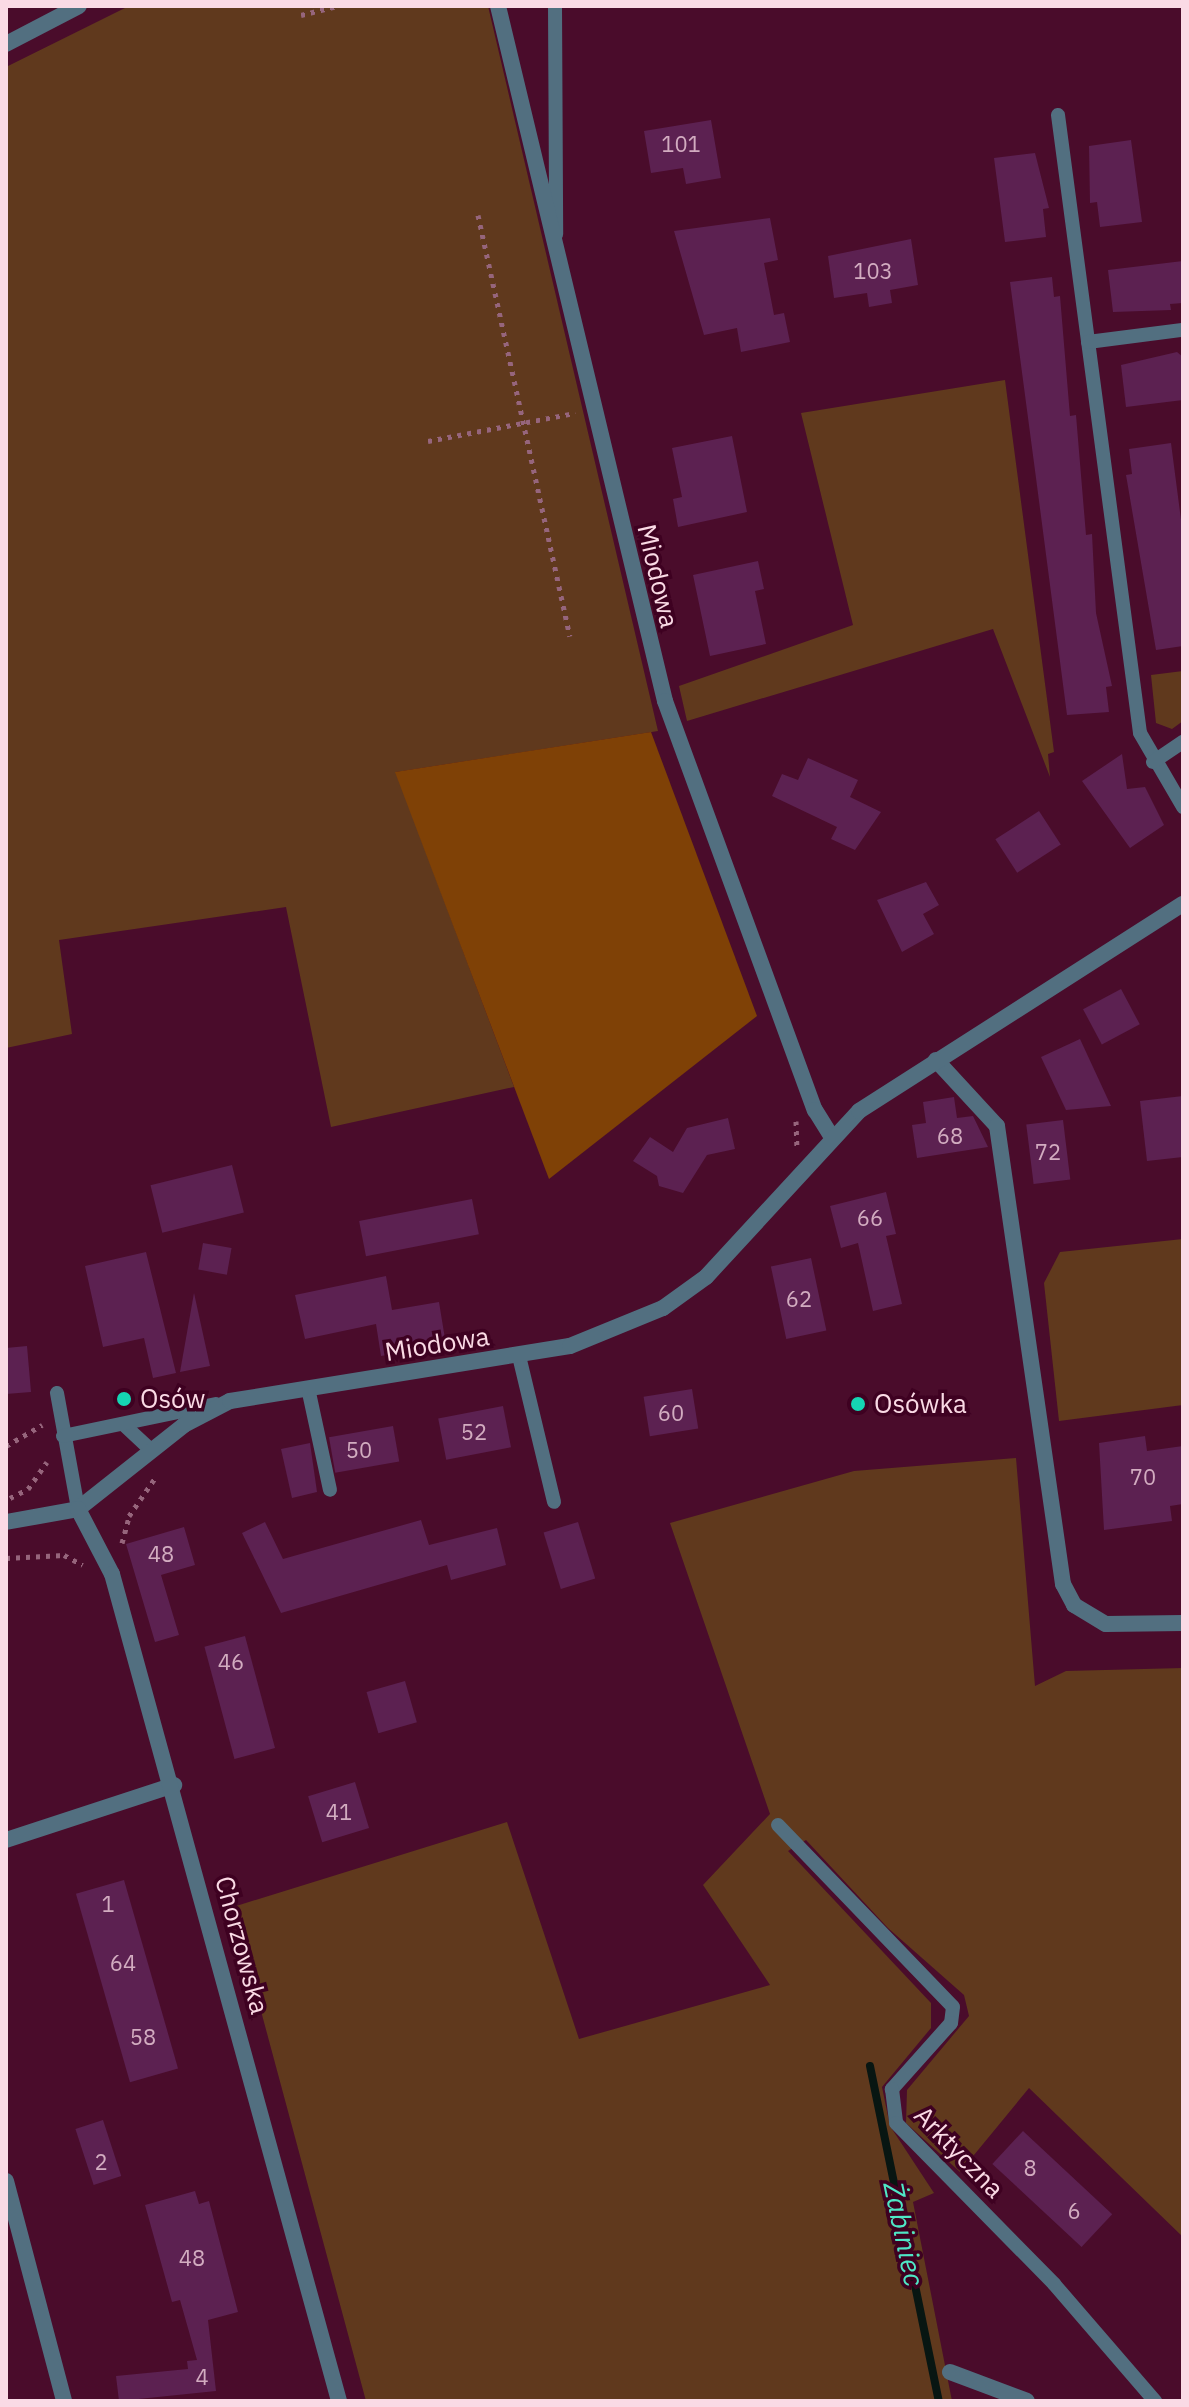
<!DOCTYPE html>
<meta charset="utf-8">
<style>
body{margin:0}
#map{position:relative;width:1189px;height:2407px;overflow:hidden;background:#4a0c2b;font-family:"IBM Plex Sans",sans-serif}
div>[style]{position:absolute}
.green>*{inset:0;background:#60391d}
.forest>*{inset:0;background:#7f4106}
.stream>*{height:8px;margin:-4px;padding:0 4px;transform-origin:4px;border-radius:4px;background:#081612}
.building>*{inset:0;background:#5c2151;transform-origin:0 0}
.path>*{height:5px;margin-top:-2.5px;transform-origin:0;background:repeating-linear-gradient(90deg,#96657c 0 4px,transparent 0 10px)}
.service>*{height:14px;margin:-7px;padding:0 7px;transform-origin:7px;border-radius:7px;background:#526f80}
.minor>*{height:16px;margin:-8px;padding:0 8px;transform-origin:8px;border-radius:8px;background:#526f80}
.tertiary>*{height:16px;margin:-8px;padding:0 8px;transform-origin:8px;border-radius:8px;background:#526f80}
.dots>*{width:22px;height:22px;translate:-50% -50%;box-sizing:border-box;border:4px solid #3e0121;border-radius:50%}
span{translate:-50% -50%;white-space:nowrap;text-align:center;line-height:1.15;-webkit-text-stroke:7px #3e0121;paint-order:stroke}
.number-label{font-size:22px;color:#d2acc0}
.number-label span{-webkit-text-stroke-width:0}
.street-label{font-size:26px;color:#fadae5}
.poi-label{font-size:26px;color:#fadae5}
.left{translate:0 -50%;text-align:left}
.water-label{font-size:28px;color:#4fe7c6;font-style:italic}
.frame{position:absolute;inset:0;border:8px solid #fadae5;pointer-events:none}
</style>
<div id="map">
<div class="green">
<i style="clip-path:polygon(129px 6px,488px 6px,658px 731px,396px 772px,514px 1087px,331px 1127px,286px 907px,59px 940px,72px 1034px,6px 1048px,6px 67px)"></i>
<i style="clip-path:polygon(1005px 380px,1054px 752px,1048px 754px,1050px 777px,993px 629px,687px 721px,679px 686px,853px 625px,801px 413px)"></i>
<i style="clip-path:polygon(1183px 671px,1183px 721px,1172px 729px,1156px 723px,1151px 675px)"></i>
<i style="clip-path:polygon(1183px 1239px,1183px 1405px,1059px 1421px,1044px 1283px,1060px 1252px)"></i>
<i style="clip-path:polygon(1016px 1458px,1035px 1686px,1066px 1671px,1183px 1668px,1183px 2237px,1029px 2088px,960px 2172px,906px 2123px,907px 2090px,969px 2016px,964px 1995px,888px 1928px,806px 1840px,788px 1851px,931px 2003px,931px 2028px,882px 2087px,890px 2126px,934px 2193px,913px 2202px,952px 2401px,366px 2401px,233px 1907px,507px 1822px,579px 2039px,770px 1985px,703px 1885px,770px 1814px,670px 1523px,854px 1471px)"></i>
</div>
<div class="forest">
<i style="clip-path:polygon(651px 732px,757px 1016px,549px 1179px,395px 772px)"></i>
</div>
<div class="stream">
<i style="left:870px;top:2066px;width:342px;rotate:78.4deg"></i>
</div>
<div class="building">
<i style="clip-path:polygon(711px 120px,721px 178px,686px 184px,683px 168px,651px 173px,644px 131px)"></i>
<i style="clip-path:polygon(1131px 140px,1142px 222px,1100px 227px,1097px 202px,1090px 203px,1089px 146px)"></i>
<i style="clip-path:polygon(1035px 153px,1049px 208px,1043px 209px,1046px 237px,1005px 242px,994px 158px)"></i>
<i style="clip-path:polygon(770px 218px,778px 260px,764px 263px,774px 315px,784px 313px,790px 342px,741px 352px,737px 328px,704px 335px,674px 231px)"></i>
<i style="clip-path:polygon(911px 239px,918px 285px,890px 290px,892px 303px,869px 307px,867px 293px,834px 298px,828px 256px)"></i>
<i style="clip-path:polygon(1183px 261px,1183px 303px,1170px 304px,1171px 310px,1113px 312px,1108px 270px)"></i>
<i style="clip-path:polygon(1052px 277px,1054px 297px,1060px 296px,1070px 416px,1076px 415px,1086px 535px,1092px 534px,1096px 613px,1112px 686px,1106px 687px,1109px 712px,1067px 715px,1036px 478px,1010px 282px)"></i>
<i style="clip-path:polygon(1177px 352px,1183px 357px,1183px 400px,1126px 407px,1121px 365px)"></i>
<i style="clip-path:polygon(732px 436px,747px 512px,678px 527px,673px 499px,682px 497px,672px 448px)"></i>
<i style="clip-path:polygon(1171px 443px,1183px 535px,1183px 646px,1156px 650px,1126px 475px,1132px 474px,1129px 449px)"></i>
<i style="clip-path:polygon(758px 561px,764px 589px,755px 591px,766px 644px,710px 656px,693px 575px)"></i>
<i style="clip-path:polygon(1122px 754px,1127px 789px,1145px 787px,1164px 825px,1130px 848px,1082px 781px)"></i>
<i style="clip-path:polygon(808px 758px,858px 780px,850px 797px,881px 812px,855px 850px,831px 839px,837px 827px,772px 796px,782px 774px,798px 780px)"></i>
<i style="left:1039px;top:811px;width:40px;height:52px;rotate:57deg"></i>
<i style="clip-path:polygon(926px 882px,939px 905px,923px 914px,934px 934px,902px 952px,877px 900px)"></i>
<i style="left:1121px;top:989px;width:40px;height:43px;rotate:62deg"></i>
<i style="clip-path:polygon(1080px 1039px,1111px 1106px,1066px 1110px,1041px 1057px)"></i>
<i style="clip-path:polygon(1183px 1096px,1183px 1157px,1147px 1161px,1140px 1101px)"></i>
<i style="clip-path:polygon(954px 1097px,957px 1118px,973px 1116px,988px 1147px,917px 1158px,912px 1125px,926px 1123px,923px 1102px)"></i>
<i style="clip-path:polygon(728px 1118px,735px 1149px,707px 1155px,683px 1193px,659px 1186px,657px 1176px,633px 1161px,650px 1137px,673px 1152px,687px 1128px)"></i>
<i style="left:1063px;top:1120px;width:60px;height:37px;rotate:83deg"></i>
<i style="left:232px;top:1165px;width:49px;height:84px;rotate:76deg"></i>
<i style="clip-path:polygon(886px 1192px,896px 1234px,886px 1236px,902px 1304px,873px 1311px,858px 1243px,841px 1248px,830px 1206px)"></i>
<i style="left:472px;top:1199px;width:36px;height:115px;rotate:79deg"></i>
<i style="left:203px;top:1243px;width:29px;height:27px;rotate:10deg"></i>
<i style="clip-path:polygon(146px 1252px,176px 1373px,153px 1378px,144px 1338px,103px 1347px,85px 1266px)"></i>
<i style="left:811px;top:1258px;width:74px;height:41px;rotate:78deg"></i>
<i style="clip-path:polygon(386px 1276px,392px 1310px,439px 1302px,446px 1345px,381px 1356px,376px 1324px,305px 1339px,295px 1295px)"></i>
<i style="clip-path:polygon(194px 1293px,210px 1366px,180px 1372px)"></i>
<i style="clip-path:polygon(27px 1346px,31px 1392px,6px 1394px,6px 1348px)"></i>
<i style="left:692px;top:1389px;width:40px;height:49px;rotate:81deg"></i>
<i style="left:503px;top:1406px;width:42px;height:66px;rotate:79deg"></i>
<i style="left:393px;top:1426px;width:36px;height:65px;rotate:80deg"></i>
<i style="clip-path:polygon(1145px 1436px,1147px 1451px,1183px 1446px,1183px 1504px,1170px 1506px,1172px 1521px,1104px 1530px,1099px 1443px)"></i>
<i style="clip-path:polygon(310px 1443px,317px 1492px,292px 1498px,281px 1449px)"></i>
<i style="clip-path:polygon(421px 1520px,429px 1545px,497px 1528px,506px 1565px,451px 1580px,447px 1565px,281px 1613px,242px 1533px,265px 1522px,283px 1559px)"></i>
<i style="left:578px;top:1522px;width:59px;height:36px;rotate:73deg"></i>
<i style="clip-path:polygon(184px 1527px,195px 1565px,161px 1575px,179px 1635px,155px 1642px,126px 1544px)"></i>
<i style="left:245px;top:1636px;width:116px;height:42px;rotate:75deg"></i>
<i style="left:405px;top:1681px;width:43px;height:40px;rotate:74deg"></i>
<i style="left:355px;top:1782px;width:48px;height:49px;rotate:73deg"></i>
<i style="left:124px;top:1880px;width:196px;height:50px;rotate:74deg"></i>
<i style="left:103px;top:2120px;width:59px;height:29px;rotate:72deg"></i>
<i style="left:1023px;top:2131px;width:122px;height:45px;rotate:43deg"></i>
<i style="clip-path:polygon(195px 2191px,199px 2204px,209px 2201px,238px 2312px,208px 2320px,216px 2391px,119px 2401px,116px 2376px,188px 2369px,187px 2361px,197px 2360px,180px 2300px,172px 2302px,145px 2205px)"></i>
</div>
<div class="path">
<i style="left:301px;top:15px;width:36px;rotate:-14deg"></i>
<i style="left:478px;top:215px;width:431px;rotate:77.7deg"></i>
<i style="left:428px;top:441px;width:150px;rotate:-10.8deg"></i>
<i style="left:796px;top:1121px;width:26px;rotate:88deg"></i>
<i style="left:6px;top:1446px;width:42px;rotate:-30.3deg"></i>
<i style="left:10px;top:1498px;width:20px;rotate:-27deg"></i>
<i style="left:28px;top:1489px;width:33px;rotate:-55deg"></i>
<i style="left:122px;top:1543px;width:28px;rotate:-75deg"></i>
<i style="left:129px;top:1516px;width:46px;rotate:-55.6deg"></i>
<i style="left:6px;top:1558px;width:58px;rotate:-3deg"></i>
<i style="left:64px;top:1555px;width:21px;rotate:28deg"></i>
</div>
<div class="service">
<i style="left:555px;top:6px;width:228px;rotate:89.7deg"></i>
<i style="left:1058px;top:115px;width:623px;rotate:82.44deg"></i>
<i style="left:1140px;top:733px;width:86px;rotate:59.8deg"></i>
<i style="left:1088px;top:342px;width:95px;rotate:-7.3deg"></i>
<i style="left:1153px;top:762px;width:36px;rotate:-34deg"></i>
<i style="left:519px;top:1356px;width:150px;rotate:76.5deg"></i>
<i style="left:308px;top:1388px;width:104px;rotate:77.8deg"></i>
<i style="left:57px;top:1393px;width:118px;rotate:79.7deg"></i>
<i style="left:123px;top:1424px;width:38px;rotate:43deg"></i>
<i style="left:63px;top:1436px;width:156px;rotate:-11.8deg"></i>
<i style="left:778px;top:1825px;width:252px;rotate:46.1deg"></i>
<i style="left:953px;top:2007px;width:16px;rotate:97deg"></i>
<i style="left:951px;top:2023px;width:89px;rotate:131.8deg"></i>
<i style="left:892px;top:2089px;width:34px;rotate:83deg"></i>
<i style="left:896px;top:2123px;width:226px;rotate:45.5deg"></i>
<i style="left:1054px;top:2284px;width:155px;rotate:49.2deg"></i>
</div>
<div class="minor">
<i style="left:498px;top:6px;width:715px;rotate:76.49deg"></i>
<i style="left:665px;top:701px;width:436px;rotate:69.9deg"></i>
<i style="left:815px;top:1110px;width:32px;rotate:58deg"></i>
<i style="left:6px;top:44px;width:82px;rotate:-27.5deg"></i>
<i style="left:936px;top:1060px;width:90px;rotate:47.3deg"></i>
<i style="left:997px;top:1126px;width:463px;rotate:81.8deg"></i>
<i style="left:1063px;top:1584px;width:24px;rotate:62deg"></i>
<i style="left:1074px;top:1605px;width:37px;rotate:31deg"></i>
<i style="left:1106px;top:1624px;width:77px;rotate:-0.7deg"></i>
<i style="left:78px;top:1509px;width:135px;rotate:-38.4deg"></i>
<i style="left:184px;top:1425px;width:52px;rotate:-27.6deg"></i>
<i style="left:230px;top:1401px;width:344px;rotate:-9.2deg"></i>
<i style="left:570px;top:1346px;width:100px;rotate:-22.2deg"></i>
<i style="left:663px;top:1308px;width:53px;rotate:-35.8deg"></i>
<i style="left:706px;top:1277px;width:226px;rotate:-47.3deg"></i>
<i style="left:859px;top:1111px;width:384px;rotate:-32.6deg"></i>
<i style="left:6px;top:1840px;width:177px;rotate:-18.1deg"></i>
<i style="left:6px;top:2181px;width:228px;rotate:75.2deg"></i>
<i style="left:950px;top:2372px;width:82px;rotate:20.6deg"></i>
</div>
<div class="tertiary">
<i style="left:6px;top:1522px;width:73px;rotate:-10.2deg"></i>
<i style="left:78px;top:1509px;width:73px;rotate:62.4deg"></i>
<i style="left:112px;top:1574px;width:858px;rotate:74.65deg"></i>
</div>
<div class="dots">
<i style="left:124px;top:1399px;background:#15d5b3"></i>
<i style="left:858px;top:1404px;background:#15d5b3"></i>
</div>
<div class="number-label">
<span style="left:681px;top:144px">101</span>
<span style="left:873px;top:271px">103</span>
<span style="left:950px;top:1136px">68</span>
<span style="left:1048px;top:1152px">72</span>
<span style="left:870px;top:1218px">66</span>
<span style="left:799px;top:1299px">62</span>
<span style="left:671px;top:1413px">60</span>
<span style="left:474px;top:1432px">52</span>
<span style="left:359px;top:1450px">50</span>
<span style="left:1143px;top:1477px">70</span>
<span style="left:161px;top:1554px">48</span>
<span style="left:231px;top:1662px">46</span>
<span style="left:339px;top:1812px">41</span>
<span style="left:108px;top:1904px">1</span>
<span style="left:123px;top:1963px">64</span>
<span style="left:143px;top:2037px">58</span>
<span style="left:101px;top:2162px">2</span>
<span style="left:1030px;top:2168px">8</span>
<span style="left:1074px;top:2211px">6</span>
<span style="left:192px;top:2258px">48</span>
<span style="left:202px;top:2377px">4</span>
</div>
<div class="street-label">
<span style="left:658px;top:576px;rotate:77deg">Miodowa</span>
<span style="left:437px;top:1344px;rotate:-9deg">Miodowa</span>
<span style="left:242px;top:1945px;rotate:75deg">Chorzowska</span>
<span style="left:959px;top:2152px;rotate:46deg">Arktyczna</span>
</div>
<div class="poi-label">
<span class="left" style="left:140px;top:1399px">Osów</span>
<span class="left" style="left:874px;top:1404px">Osówka</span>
</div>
<div class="water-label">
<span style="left:904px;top:2234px;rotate:78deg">Żabiniec</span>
</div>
<div class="frame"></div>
</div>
